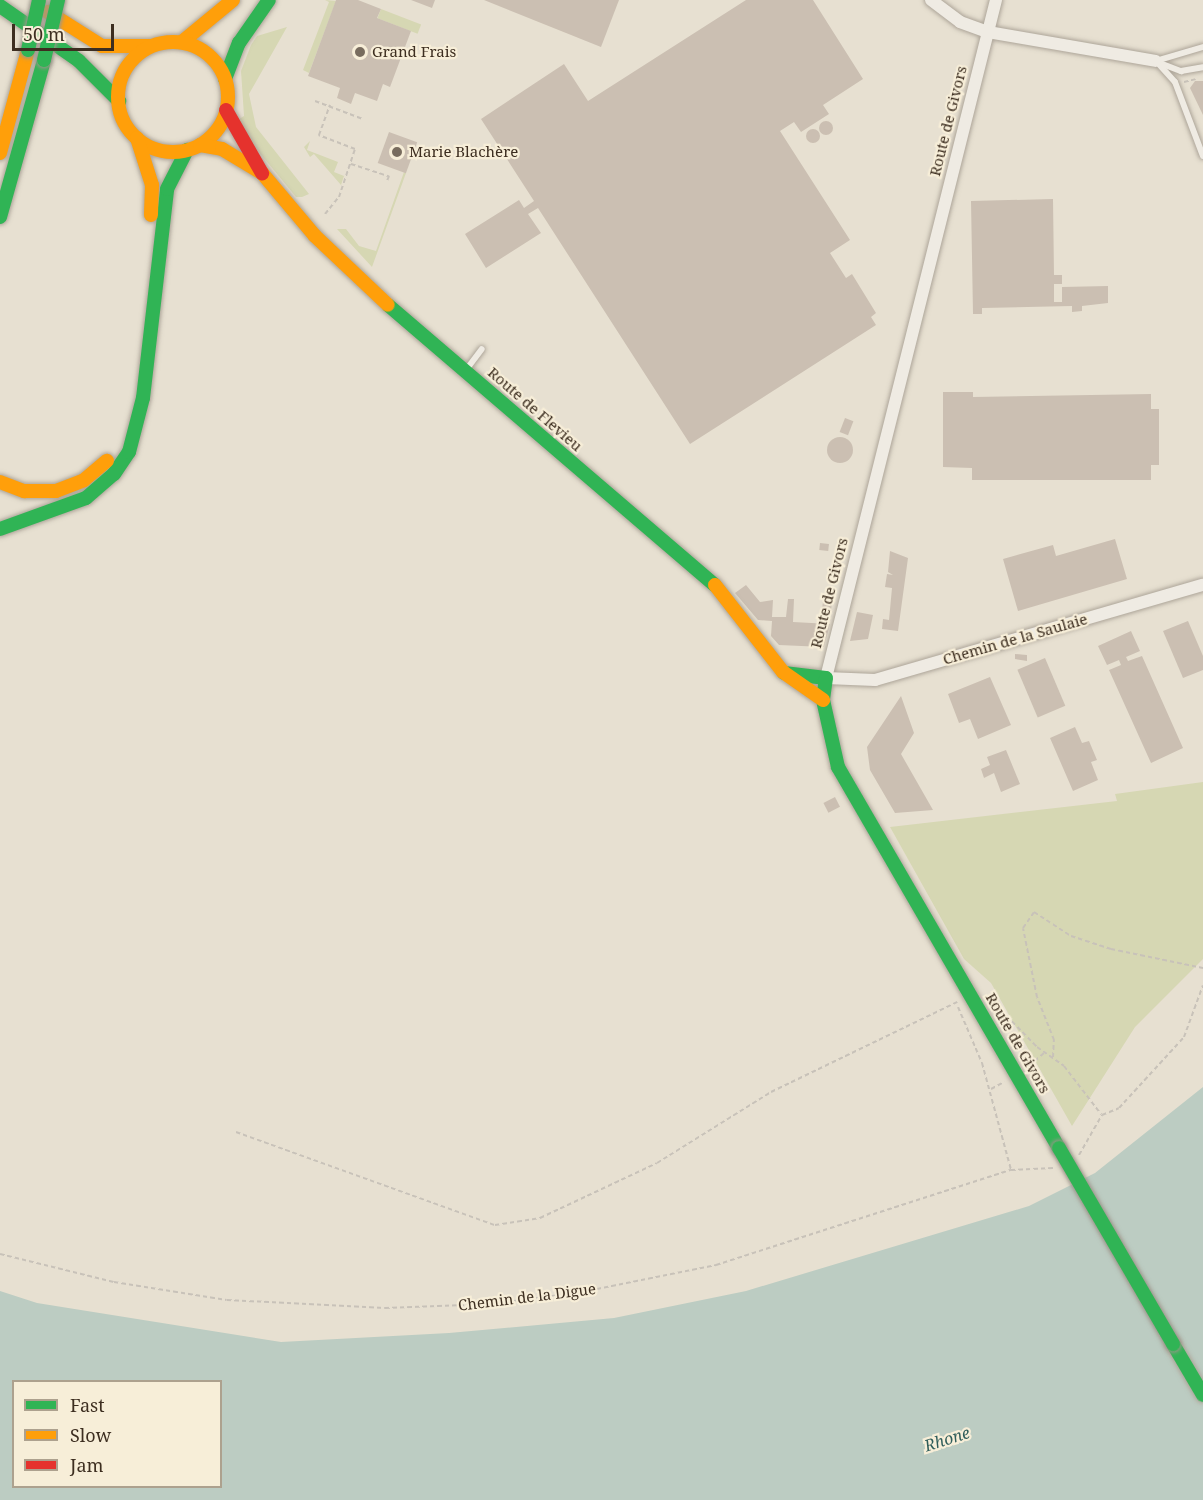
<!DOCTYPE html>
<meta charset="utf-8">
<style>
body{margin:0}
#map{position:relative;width:1203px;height:1500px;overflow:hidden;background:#e7e0d1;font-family:"Noto Serif",serif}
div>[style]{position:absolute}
.green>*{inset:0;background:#d6d7b3;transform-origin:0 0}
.water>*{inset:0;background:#bcccc2}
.building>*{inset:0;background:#cbbfb2;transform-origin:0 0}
.round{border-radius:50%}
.path>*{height:2px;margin-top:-1px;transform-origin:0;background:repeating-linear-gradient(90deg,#c8c2b9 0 4.5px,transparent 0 7.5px)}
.roads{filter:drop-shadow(0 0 2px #ada599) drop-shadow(0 0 2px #ada599)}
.lane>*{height:6px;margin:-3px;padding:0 3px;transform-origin:3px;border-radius:3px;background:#efebe3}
.street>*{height:12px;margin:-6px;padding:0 6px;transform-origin:6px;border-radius:6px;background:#efebe3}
.fast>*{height:14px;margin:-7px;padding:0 7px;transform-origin:7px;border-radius:7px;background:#30b455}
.slow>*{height:14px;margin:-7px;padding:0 7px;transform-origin:7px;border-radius:7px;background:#ff9f0a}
.slow>.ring{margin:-7px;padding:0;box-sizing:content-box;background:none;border:14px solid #ff9f0a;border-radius:50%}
.jam>*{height:14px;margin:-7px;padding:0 7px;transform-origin:7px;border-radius:7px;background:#e5322d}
.bridges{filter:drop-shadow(0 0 2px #9c958a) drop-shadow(0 0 2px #9c958a)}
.fast-bridge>*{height:14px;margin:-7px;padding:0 7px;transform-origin:7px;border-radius:7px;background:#30b455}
.dots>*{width:16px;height:16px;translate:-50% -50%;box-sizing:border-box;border:3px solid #f7eed8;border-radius:50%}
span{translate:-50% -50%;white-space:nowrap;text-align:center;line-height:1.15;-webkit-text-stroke:4.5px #f7eed8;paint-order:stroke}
.poi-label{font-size:15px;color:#3d2e20}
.left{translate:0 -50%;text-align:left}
.street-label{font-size:15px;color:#3d2e20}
.water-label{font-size:16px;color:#2f5d5a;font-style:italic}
.legend{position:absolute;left:12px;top:1380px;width:210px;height:108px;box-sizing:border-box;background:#f7eed8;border:2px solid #ada18e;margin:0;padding:8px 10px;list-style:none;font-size:18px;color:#3d2e20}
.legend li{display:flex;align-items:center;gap:12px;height:30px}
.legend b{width:30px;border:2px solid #ada18e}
.scale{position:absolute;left:12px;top:24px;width:102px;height:27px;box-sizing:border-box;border:3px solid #3d2e20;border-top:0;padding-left:8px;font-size:18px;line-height:21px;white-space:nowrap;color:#3d2e20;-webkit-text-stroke:4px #f7eed8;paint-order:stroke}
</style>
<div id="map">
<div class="green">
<i style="clip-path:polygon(325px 0,336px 1px,309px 73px,303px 70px,329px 2px)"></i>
<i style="left:381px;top:9px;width:43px;height:10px;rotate:21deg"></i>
<i style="clip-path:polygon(287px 27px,249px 94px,256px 127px,309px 194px,302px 197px,296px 197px,245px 135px,239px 119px,244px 116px,241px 71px,251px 45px,257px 36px)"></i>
<i style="clip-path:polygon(310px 141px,307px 150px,338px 162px,334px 172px,344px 176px,341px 185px,314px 154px,310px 157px,304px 147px)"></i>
<i style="clip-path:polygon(404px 172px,406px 173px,372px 267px,337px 229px,346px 229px,359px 246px,376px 251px)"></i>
<i style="clip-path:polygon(1203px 782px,1203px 959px,1135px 1027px,1072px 1126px,991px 983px,964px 959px,890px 827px,1117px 801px,1115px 794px)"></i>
</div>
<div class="water">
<i style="clip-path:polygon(evenodd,1203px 1087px,1203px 1500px,0 1500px,0 1291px,37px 1303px,281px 1342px,449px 1333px,614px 1318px,746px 1291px,1029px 1206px,1095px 1173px,1203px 1087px,14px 1382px,220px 1382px,220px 1486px,14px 1486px,14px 1382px)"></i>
</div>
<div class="building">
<i style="clip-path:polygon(336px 0,358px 0,381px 9px,377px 18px,411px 31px,390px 87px,383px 84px,377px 101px,355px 93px,351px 104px,337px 98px,340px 88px,308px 76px)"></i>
<i style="clip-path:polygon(411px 0,435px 0,432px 8px)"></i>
<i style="clip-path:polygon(484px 0,619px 0,601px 47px)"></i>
<i style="clip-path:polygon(746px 0,813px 0,863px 79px,823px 105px,829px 114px,801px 132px,794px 122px,780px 131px,850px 240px,830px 253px,846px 278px,852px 274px,876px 313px,871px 317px,876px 325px,690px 444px,538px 208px,528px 214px,541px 233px,486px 268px,465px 234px,519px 200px,524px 208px,534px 201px,481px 119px,564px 64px,588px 101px)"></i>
<i style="clip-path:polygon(1195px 81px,1203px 81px,1203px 115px,1190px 88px)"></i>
<i class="round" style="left:819px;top:121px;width:14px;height:14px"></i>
<i class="round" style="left:806px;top:129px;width:14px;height:14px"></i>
<i style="left:389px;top:132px;width:30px;height:33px;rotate:20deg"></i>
<i style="clip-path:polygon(1053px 199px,1054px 275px,1062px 275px,1062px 284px,1054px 284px,1054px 302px,1062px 302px,1062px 287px,1108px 286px,1108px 303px,1082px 306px,1082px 311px,1072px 312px,1072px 306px,982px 308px,982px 314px,973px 314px,971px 201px)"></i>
<i style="clip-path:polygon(943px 392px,973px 392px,973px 397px,1151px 394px,1151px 409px,1159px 409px,1159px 465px,1151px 465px,1151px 480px,972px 480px,972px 468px,943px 467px)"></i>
<i style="left:845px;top:418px;width:9px;height:15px;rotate:21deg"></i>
<i class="round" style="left:827px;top:437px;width:26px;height:26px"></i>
<i style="clip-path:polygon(1115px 539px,1127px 579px,1018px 611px,1003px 559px,1053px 545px,1056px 556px)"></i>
<i style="left:820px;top:543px;width:9px;height:7px;rotate:6deg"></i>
<i style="clip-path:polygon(890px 551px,908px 558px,898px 631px,882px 629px,883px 619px,889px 620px,892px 588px,885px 587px,887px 574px,893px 575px,888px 572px)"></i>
<i style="clip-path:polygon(746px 585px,760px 602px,773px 600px,772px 617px,786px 617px,788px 599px,794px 599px,793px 622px,830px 624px,824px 647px,779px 645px,771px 636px,772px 621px,758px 620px,735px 593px)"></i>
<i style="left:823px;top:601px;width:9px;height:10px;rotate:6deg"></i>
<i style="clip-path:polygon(857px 612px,873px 615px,868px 639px,850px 641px)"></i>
<i style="clip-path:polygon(1188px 621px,1203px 656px,1203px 670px,1183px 678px,1163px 631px)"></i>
<i style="clip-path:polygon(1131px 631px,1140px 651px,1126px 657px,1128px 661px,1142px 656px,1183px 748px,1151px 763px,1109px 670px,1121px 665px,1119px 660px,1107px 665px,1098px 646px)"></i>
<i style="clip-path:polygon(1015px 654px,1027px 655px,1027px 661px,1015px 659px)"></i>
<i style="left:1045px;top:658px;width:52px;height:30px;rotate:67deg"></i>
<i style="clip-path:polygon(990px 677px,1011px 725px,978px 739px,970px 719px,959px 723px,948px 694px)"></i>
<i style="clip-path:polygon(901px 696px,914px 733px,901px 754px,933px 810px,895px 813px,870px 770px,867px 747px)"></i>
<i style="clip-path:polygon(1075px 727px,1082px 743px,1089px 741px,1097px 760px,1091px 762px,1098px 780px,1073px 791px,1050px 738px)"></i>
<i style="clip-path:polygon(1006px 750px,1020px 784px,1001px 792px,994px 773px,984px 778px,981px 769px,990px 765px,987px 757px)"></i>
<i style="left:835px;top:797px;width:11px;height:13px;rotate:63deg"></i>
</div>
<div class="path">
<i style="left:1184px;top:82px;width:12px;rotate:-14deg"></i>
<i style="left:315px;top:101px;width:51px;rotate:20.6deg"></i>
<i style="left:351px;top:164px;width:40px;rotate:18deg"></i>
<i style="left:389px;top:176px;width:5px;rotate:112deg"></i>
<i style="left:325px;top:214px;width:22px;rotate:-51deg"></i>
<i style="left:339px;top:197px;width:51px;rotate:-71.6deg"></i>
<i style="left:355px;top:149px;width:39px;rotate:-159deg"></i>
<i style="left:319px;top:135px;width:32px;rotate:-70deg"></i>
<i style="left:991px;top:1000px;width:66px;rotate:45.6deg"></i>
<i style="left:1037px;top:1047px;width:33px;rotate:35deg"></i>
<i style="left:1064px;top:1066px;width:61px;rotate:52.4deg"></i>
<i style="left:958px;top:1007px;width:61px;rotate:66.8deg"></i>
<i style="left:982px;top:1063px;width:111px;rotate:74.8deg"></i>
<i style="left:1053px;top:1057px;width:17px;rotate:-87deg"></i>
<i style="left:1054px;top:1040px;width:46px;rotate:-111.6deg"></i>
<i style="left:1037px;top:997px;width:70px;rotate:-101.5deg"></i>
<i style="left:1023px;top:928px;width:19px;rotate:-55deg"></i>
<i style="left:1034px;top:912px;width:44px;rotate:33deg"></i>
<i style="left:1071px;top:936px;width:42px;rotate:18deg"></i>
<i style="left:1111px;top:949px;width:94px;rotate:11.7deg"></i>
<i style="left:1029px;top:1066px;width:21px;rotate:-41deg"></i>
<i style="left:991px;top:1089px;width:15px;rotate:-28deg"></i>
<i style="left:236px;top:1132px;width:275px;rotate:19.8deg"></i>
<i style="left:495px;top:1225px;width:46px;rotate:-8.8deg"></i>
<i style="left:540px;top:1218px;width:129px;rotate:-25.2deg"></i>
<i style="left:657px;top:1163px;width:134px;rotate:-31.9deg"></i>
<i style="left:771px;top:1092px;width:207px;rotate:-25.8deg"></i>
<i style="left:1079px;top:1155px;width:46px;rotate:-60.1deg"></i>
<i style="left:1102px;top:1115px;width:18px;rotate:-22deg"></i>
<i style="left:1119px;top:1108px;width:96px;rotate:-47.5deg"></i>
<i style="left:1184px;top:1037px;width:55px;rotate:-69.9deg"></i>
<i style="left:0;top:1254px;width:117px;rotate:13.8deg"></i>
<i style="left:114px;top:1282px;width:114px;rotate:9.1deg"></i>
<i style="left:227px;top:1300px;width:158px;rotate:2.9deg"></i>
<i style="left:385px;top:1308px;width:106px;rotate:-2.2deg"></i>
<i style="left:491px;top:1304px;width:92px;rotate:-7.5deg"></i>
<i style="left:582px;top:1292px;width:137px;rotate:-11.4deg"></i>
<i style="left:716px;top:1265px;width:310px;rotate:-17.9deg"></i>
<i style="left:1011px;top:1170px;width:42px;rotate:-2.7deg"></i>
</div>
<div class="roads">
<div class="lane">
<i style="left:1203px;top:47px;width:49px;rotate:163.4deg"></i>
<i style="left:1156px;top:61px;width:28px;rotate:48deg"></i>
<i style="left:1175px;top:82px;width:79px;rotate:69.3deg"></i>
<i style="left:1157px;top:62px;width:26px;rotate:21deg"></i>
<i style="left:1181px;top:71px;width:22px;rotate:-10deg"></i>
<i style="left:466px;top:370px;width:26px;rotate:-53deg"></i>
</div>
<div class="street">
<i style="left:931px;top:0;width:36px;rotate:37deg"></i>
<i style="left:960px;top:22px;width:30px;rotate:20deg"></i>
<i style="left:988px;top:32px;width:170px;rotate:9.8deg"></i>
<i style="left:996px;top:0;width:699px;rotate:104.08deg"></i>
<i style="left:826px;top:678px;width:49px;rotate:2.3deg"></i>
<i style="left:875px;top:680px;width:341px;rotate:-16.2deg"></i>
</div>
<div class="fast">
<i style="left:0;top:6px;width:96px;rotate:34.8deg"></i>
<i style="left:79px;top:61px;width:57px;rotate:45deg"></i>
<i style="left:225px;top:79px;width:39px;rotate:-69deg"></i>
<i style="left:239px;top:43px;width:52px;rotate:-55.1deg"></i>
<i style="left:0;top:217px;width:163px;rotate:-74.3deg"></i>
<i style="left:388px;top:305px;width:430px;rotate:40.6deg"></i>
<i style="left:0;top:529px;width:91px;rotate:-19.8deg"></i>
<i style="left:86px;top:498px;width:37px;rotate:-41deg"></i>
<i style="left:114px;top:474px;width:27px;rotate:-56deg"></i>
<i style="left:129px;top:452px;width:56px;rotate:-75.5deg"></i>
<i style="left:143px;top:398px;width:210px;rotate:-83.4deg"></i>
<i style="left:167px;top:189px;width:44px;rotate:-62.9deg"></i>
<i style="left:784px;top:673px;width:42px;rotate:6.8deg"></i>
<i style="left:826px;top:678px;width:22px;rotate:98deg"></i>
<i style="left:823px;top:700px;width:69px;rotate:77.4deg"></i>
<i style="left:838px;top:767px;width:440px;rotate:59.9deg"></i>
<i style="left:1173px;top:1344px;width:59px;rotate:59.5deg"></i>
</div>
<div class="slow">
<i style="left:48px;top:12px;width:64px;rotate:32.2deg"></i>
<i style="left:102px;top:46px;width:48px"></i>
<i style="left:182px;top:42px;width:66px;rotate:-39.5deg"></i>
<i class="ring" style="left:118px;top:42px;width:96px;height:96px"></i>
<i style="left:137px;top:138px;width:49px;rotate:72.3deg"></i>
<i style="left:152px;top:185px;width:30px;rotate:92deg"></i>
<i style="left:200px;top:145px;width:22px;rotate:10deg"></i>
<i style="left:222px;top:149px;width:47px;rotate:31deg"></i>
<i style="left:262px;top:173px;width:82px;rotate:49.9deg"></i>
<i style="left:315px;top:236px;width:100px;rotate:43.4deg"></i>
<i style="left:0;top:153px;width:107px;rotate:-74.8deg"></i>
<i style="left:0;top:482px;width:26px;rotate:21deg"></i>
<i style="left:24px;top:491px;width:32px"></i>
<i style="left:56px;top:491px;width:30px;rotate:-21deg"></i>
<i style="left:84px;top:480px;width:30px;rotate:-40deg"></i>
<i style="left:715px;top:585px;width:110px;rotate:52deg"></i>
<i style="left:783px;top:672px;width:49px;rotate:35deg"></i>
</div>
<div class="jam">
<i style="left:226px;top:110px;width:73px;rotate:60.3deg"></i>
</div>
</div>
<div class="bridges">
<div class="fast-bridge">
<i style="left:28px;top:50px;width:51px;rotate:-77.6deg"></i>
<i style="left:44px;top:60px;width:62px;rotate:-76.9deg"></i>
<i style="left:1059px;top:1148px;width:227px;rotate:59.8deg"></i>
</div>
</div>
<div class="dots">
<i style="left:360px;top:52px;background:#786c5e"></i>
<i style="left:397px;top:152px;background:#786c5e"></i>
</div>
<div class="poi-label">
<span class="left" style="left:372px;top:52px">Grand Frais</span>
<span class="left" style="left:409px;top:152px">Marie Blachère</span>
</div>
<div class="street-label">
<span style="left:948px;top:121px;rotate:-76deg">Route de Givors</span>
<span style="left:535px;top:409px;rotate:41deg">Route de Flevieu</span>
<span style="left:829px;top:593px;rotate:-76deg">Route de Givors</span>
<span style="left:1015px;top:639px;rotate:-16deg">Chemin de la Saulaie</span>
<span style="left:1018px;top:1043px;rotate:60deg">Route de Givors</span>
<span style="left:527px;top:1297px;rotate:-7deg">Chemin de la Digue</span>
</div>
<div class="water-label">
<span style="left:947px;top:1439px;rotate:-18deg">Rhone</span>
</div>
<ul class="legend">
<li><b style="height:8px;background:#30b455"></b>Fast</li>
<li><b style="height:8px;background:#ff9f0a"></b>Slow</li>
<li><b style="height:8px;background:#e5322d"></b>Jam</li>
</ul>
<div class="scale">50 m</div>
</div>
